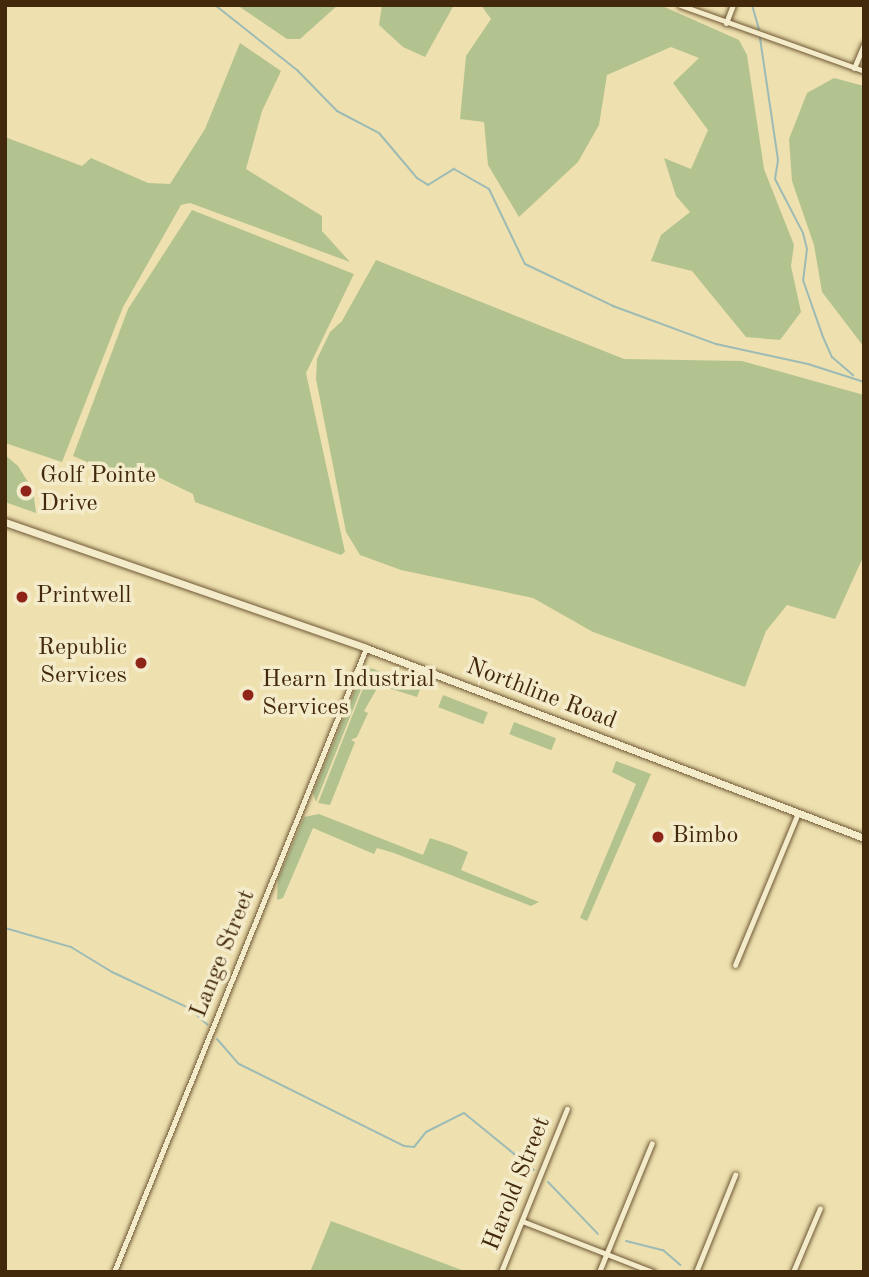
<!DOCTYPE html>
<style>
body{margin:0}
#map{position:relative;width:869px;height:1277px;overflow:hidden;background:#eee0af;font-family:"Old Standard TT",serif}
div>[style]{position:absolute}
.green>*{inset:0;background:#b3c390;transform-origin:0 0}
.stream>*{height:2px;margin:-1px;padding:0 1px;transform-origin:1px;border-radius:1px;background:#9dbbb5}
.roads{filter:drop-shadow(0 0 2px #6e5734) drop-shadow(0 0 2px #6e5734)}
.street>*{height:5px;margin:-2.5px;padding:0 2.5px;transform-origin:2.5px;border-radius:2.5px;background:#f4ebcb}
.secondary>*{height:7px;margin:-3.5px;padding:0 3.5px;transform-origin:3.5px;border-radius:3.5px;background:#f4ebcb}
.dots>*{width:19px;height:19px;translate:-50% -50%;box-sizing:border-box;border:4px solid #f4ebcb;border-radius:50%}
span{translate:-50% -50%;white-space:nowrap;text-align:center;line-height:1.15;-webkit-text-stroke:7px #f4ebcb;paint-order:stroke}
.poi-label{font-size:24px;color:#43290b}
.left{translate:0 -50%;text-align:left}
.right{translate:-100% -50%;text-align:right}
.street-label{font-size:24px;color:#43290b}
.frame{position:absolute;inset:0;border:7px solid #43290b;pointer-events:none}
</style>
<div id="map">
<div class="green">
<i style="clip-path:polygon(237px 5px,338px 5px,300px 39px,287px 39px)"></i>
<i style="clip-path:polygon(382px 5px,454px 5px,425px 57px,403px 47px,379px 25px)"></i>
<i style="clip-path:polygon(481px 5px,660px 5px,739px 40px,747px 55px,764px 169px,794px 245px,791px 266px,801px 312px,780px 340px,746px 337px,692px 271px,651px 261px,661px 235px,690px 212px,676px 196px,664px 158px,691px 169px,708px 130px,673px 83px,699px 58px,671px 47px,607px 75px,599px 125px,578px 162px,519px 217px,488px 165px,484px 122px,460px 119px,466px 56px,491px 19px)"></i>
<i style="clip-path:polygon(240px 43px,281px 71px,262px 111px,246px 169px,322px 216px,322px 231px,350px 262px,190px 203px,181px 205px,123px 307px,62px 462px,5px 443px,5px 137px,82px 166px,91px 158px,148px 183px,170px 184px,205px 129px)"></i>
<i style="clip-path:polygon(834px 78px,864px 86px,864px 347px,822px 292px,814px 245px,792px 181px,789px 139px,807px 93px)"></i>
<i style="clip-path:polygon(192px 210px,354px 274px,306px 373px,345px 552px,341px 555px,195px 502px,193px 494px,158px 477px,139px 484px,73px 456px,128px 309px)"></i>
<i style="clip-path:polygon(376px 260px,624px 359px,742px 361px,864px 395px,864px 555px,835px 619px,787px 605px,766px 631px,745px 687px,593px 632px,533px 598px,401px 570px,360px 555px,346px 532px,316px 379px,317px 359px,330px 332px,342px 321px)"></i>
<i style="clip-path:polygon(5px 455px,18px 466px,33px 490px,36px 513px,5px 502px)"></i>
<i style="clip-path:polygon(365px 665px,370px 667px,316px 802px,313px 793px)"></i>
<i style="clip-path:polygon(371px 668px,421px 687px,417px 697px,379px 685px,364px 711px,368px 713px,357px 737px,351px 740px,355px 742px,330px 805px,318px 803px)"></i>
<i style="left:443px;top:695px;width:48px;height:13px;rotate:21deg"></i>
<i style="left:514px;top:722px;width:45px;height:13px;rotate:21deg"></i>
<i style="clip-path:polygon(616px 761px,651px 774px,587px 921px,580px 918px,636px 784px,612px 772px)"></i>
<i style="clip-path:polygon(319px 814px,423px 855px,430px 838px,451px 845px,468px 852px,461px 870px,539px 902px,531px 906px,394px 853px,377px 848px,374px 854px,313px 828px,283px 898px,277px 900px,278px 879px,304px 817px)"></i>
<i style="clip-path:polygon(331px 1221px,467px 1272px,310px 1272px)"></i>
</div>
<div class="stream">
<i style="left:215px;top:5px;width:105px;rotate:38.4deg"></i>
<i style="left:297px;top:70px;width:57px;rotate:45.7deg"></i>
<i style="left:337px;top:111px;width:47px;rotate:27.6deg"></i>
<i style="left:379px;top:133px;width:59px;rotate:49.8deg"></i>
<i style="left:417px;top:178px;width:13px;rotate:32deg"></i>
<i style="left:428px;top:185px;width:31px;rotate:-32deg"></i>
<i style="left:454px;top:169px;width:40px;rotate:29.7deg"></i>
<i style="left:489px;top:189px;width:83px;rotate:64.4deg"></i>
<i style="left:525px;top:264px;width:98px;rotate:25.5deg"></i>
<i style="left:613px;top:306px;width:110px;rotate:20.3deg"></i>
<i style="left:716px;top:344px;width:94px;rotate:12.3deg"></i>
<i style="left:808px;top:364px;width:59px;rotate:17.8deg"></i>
<i style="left:752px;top:5px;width:25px;rotate:74deg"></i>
<i style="left:760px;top:38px;width:123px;rotate:81.6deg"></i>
<i style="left:778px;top:160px;width:19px;rotate:99deg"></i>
<i style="left:775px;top:179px;width:61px;rotate:62.6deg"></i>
<i style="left:803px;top:233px;width:16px;rotate:76deg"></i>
<i style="left:807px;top:249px;width:31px;rotate:97deg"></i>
<i style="left:803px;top:280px;width:60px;rotate:70.7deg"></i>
<i style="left:823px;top:337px;width:22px;rotate:66deg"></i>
<i style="left:832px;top:357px;width:28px;rotate:41deg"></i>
<i style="left:5px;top:928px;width:69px;rotate:16.1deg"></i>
<i style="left:71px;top:947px;width:48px;rotate:31.4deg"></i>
<i style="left:112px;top:972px;width:85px;rotate:25.1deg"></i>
<i style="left:189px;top:1008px;width:25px;rotate:42deg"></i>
<i style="left:217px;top:1039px;width:33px;rotate:49deg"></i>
<i style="left:239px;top:1064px;width:184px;rotate:26.4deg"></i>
<i style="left:404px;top:1146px;width:10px;rotate:6deg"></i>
<i style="left:414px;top:1147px;width:19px;rotate:-51deg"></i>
<i style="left:426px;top:1132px;width:42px;rotate:-26.6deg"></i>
<i style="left:464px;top:1113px;width:90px;rotate:39.2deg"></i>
<i style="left:548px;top:1182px;width:72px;rotate:46.1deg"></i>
<i style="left:626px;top:1241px;width:38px;rotate:14deg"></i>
<i style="left:663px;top:1250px;width:23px;rotate:41deg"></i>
</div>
<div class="roads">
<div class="street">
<i style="left:680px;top:5px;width:195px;rotate:19.7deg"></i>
<i style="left:726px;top:23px;width:19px;rotate:-69deg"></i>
<i style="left:854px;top:68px;width:26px;rotate:-67deg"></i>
<i style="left:735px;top:965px;width:165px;rotate:-67.5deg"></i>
<i style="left:522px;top:1221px;width:141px;rotate:21.3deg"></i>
<i style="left:114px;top:1272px;width:673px;rotate:-68.01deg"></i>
<i style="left:501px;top:1272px;width:176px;rotate:-68deg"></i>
<i style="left:599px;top:1272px;width:139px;rotate:-67.7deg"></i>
<i style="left:696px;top:1272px;width:105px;rotate:-68.1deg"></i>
<i style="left:793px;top:1272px;width:69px;rotate:-67.1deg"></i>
</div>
<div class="secondary">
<i style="left:5px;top:522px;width:382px;rotate:19.2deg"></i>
<i style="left:366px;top:648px;width:533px;rotate:20.88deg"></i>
</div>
</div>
<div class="dots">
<i style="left:26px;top:491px;background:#8f2418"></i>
<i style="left:22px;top:597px;background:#8f2418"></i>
<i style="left:141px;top:663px;background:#8f2418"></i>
<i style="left:248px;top:695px;background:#8f2418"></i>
<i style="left:658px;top:837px;background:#8f2418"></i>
</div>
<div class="poi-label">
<span class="left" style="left:40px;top:491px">Golf Pointe<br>Drive</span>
<span class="left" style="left:36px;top:597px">Printwell</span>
<span class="right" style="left:127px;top:663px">Republic<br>Services</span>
<span class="left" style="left:262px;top:695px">Hearn Industrial<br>Services</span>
<span class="left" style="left:672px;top:837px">Bimbo</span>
</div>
<div class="street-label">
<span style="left:541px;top:695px;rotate:21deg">Northline Road</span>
<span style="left:224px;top:954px;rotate:-68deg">Lange Street</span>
<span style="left:518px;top:1184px;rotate:-68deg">Harold Street</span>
</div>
<div class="frame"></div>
</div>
